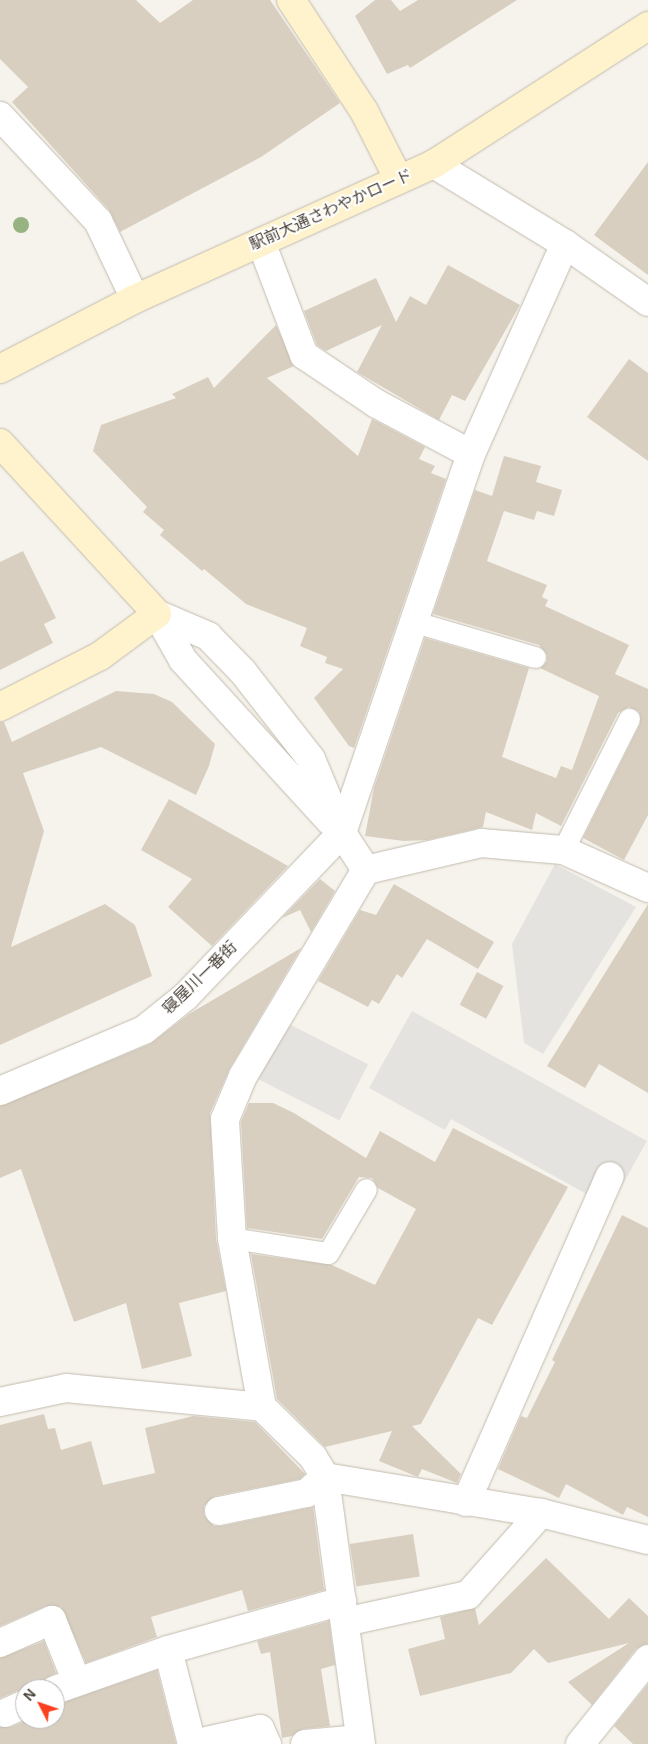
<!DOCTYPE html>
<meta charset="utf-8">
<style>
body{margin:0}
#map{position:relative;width:648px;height:1744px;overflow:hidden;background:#f6f3ec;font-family:Arial,"Noto Sans JP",sans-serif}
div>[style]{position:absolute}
.parking>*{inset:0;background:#e5e3e0;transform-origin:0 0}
.building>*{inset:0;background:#d8cfc1;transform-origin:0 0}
.roads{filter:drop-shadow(0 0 1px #c2bbae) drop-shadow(0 0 1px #c2bbae)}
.lane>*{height:21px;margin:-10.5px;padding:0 10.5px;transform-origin:10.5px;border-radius:10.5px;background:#fff}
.street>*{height:28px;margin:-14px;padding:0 14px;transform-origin:14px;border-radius:14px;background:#fff}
.secondary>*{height:28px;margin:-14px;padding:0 14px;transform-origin:14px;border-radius:14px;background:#fff3cd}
.trees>*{width:16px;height:16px;margin:-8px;border-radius:50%;background:#97b381}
span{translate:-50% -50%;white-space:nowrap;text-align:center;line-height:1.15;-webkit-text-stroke:4px #fff;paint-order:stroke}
.street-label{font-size:16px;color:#4b4439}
.north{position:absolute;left:15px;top:1679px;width:50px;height:50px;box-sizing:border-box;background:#fff;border:1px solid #b7b4b0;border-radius:50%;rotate:311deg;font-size:14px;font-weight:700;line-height:20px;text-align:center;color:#4b4439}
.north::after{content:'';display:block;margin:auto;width:18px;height:22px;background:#fc3f1d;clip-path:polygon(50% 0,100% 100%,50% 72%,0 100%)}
</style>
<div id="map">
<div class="parking">
<i style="clip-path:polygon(555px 864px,636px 907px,543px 1054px,524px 1043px,512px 944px)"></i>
<i style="clip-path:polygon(412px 1011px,647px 1141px,610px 1207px,451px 1119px,445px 1130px,369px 1088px)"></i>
<i style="left:287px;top:1023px;width:91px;height:63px;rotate:27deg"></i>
</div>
<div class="building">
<i style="clip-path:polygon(0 0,136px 0,160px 23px,193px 0,270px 0,340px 103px,261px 157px,120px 232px,109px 210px,12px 102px,28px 87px,0 59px)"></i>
<i style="clip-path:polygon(375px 0,391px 0,400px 11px,418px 0,517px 0,410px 68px,408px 65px,387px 74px,355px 16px)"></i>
<i style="clip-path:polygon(648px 162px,648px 275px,594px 235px)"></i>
<i style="clip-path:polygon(448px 265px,520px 305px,465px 401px,452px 395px,439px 420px,357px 372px,382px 325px,326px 351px,317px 345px,304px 311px,376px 278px,396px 322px,410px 296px,426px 305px)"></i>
<i style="clip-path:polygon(276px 325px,294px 366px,267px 378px,358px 456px,372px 419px,425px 447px,419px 459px,435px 466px,431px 473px,446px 479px,354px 748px,349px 746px,314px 698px,343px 669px,325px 663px,327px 657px,300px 646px,307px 628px,246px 604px,204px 569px,202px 571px,160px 535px,164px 530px,143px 512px,147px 507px,93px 451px,101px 425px,176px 398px,172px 394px,208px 377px,214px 388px)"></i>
<i style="clip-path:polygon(629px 359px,648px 373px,648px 461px,587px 417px)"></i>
<i style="clip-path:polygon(504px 456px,541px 466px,536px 482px,562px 490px,554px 516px,537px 511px,534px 520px,504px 511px,487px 561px,547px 585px,542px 597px,548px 600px,545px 606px,629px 645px,615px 674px,648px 689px,648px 815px,624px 860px,583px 838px,640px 724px,639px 712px,629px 707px,618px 713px,561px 826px,536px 813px,532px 830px,486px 812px,483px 827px,427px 840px,404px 841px,365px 836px,374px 788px,425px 638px,529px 668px,502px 757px,556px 778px,561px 766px,572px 770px,599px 696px,540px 668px,547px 661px,547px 655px,539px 645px,433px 614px,475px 490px,492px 496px)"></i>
<i style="clip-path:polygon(23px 551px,56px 618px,44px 624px,53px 643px,0 670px,0 562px)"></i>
<i style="clip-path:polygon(116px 691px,154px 694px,172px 702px,215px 744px,209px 766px,196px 795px,101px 747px,23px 773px,44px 831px,11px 947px,105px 904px,135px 925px,152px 976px,0 1045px,0 722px,4px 722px,12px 742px)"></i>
<i style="clip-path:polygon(169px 799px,288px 866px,212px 946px,168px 907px,192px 879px,141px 850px)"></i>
<i style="clip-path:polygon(320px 879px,335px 891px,311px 932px,300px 910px,282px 918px)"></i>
<i style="clip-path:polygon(394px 884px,494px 942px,478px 969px,427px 939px,402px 978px,397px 974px,379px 1004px,372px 1000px,368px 1007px,318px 981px,360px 910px,376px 915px)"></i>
<i style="clip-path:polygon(648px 904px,648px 1093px,599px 1064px,585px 1088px,547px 1066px)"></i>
<i style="clip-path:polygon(301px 948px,230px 1068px,210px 1113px,216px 1239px,226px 1291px,179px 1303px,192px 1356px,142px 1369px,126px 1303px,74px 1322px,21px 1169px,0 1178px,0 1106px,150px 1044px,189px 1014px)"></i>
<i style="left:477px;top:972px;width:30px;height:37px;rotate:28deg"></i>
<i style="clip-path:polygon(249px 1103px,273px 1103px,294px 1113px,366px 1158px,380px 1131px,435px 1162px,453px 1128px,568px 1187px,492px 1325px,478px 1318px,421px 1424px,412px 1426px,461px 1474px,457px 1483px,422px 1469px,418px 1477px,379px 1461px,392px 1431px,325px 1447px,277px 1399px,251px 1254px,332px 1265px,375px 1285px,416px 1209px,378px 1188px,372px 1178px,359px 1177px,322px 1239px,247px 1228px,241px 1122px)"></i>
<i style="clip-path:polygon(622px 1215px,648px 1228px,648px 1517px,627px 1507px,623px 1515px,566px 1484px,559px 1498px,498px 1469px,521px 1416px,527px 1418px,555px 1362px,552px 1360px)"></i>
<i style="clip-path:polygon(44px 1414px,48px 1429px,55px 1428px,61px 1450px,91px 1441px,103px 1485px,155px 1473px,145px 1428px,193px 1416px,255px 1422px,305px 1474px,300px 1479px,215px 1496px,204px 1506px,204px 1515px,214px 1526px,222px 1526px,313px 1507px,324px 1590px,248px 1611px,242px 1590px,151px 1617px,157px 1637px,86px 1663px,61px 1607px,46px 1606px,0 1626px,0 1425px)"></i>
<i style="left:413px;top:1534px;width:43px;height:64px;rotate:81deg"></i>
<i style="clip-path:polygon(546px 1558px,609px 1619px,629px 1598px,648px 1616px,648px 1644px,636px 1649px,592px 1705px,568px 1682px,629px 1643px,548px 1663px,534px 1649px,511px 1673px,420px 1696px,408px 1649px,445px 1639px,440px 1617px,475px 1608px,479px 1625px)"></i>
<i style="clip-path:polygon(329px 1621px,335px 1665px,321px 1669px,330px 1726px,303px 1729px,292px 1736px,282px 1738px,270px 1652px,261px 1654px,257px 1641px)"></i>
<i style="clip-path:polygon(44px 1641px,56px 1673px,43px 1680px,40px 1689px,19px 1690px,0 1698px,0 1658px)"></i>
<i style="clip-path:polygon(157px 1670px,176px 1744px,0 1744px,0 1727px,11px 1727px,30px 1719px,55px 1719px,55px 1705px)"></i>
<i style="clip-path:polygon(648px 1684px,648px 1744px,633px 1744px,614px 1726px)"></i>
</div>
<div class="roads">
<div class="lane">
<i style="left:415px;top:622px;width:125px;rotate:16.3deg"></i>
<i style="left:563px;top:850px;width:147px;rotate:-63.3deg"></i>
<i style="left:232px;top:1238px;width:97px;rotate:8.9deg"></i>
<i style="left:328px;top:1253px;width:74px;rotate:-59.3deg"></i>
</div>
<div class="street">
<i style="left:0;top:116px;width:144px;rotate:47deg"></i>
<i style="left:98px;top:221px;width:86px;rotate:64.6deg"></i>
<i style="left:434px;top:164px;width:153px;rotate:31.4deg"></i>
<i style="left:565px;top:244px;width:101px;rotate:34.9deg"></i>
<i style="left:261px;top:242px;width:121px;rotate:69.2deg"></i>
<i style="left:304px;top:355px;width:88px;rotate:33.9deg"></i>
<i style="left:377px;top:404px;width:106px;rotate:28deg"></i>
<i style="left:157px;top:614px;width:56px;rotate:23.3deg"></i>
<i style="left:208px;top:636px;width:50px;rotate:45.8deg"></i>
<i style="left:243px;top:672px;width:110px;rotate:52deg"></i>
<i style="left:311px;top:759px;width:80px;rotate:67.3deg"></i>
<i style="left:342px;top:833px;width:44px;rotate:57deg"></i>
<i style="left:366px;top:870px;width:118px;rotate:-13.2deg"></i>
<i style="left:481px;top:843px;width:82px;rotate:4.9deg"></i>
<i style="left:563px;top:850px;width:93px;rotate:24.1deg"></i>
<i style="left:157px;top:614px;width:53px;rotate:60.5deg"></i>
<i style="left:183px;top:660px;width:218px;rotate:47.6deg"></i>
<i style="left:0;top:1091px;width:156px;rotate:-23deg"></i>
<i style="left:144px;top:1030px;width:54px;rotate:-39deg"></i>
<i style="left:186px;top:996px;width:226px;rotate:-46.3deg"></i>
<i style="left:342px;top:833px;width:400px;rotate:-71.2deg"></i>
<i style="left:471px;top:454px;width:230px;rotate:-65.9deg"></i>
<i style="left:0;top:1402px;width:67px;rotate:-12deg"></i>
<i style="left:66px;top:1388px;width:197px;rotate:5.5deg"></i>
<i style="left:466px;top:1502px;width:356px;rotate:-66.2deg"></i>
<i style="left:219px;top:1511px;width:90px;rotate:-11.6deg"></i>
<i style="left:307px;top:1493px;width:24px;rotate:-42deg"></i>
<i style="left:325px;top:1477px;width:219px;rotate:9.5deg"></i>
<i style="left:541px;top:1513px;width:110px;rotate:14.2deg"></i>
<i style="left:345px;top:1622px;width:126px;rotate:-12.4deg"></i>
<i style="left:468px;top:1595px;width:110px;rotate:-48.3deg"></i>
<i style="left:0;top:1643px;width:57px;rotate:-23.9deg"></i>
<i style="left:52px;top:1620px;width:65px;rotate:68.2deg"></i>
<i style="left:168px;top:1650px;width:97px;rotate:75.7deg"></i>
<i style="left:55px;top:1690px;width:120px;rotate:-19.5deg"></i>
<i style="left:168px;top:1650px;width:181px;rotate:-15.7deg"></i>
<i style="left:5px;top:1713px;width:22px;rotate:-24deg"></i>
<i style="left:193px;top:1744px;width:69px;rotate:-12.6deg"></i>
<i style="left:260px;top:1729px;width:17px;rotate:65deg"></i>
<i style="left:305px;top:1744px;width:55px;rotate:-5.2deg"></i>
<i style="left:361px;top:1744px;width:269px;rotate:-97.7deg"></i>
<i style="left:325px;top:1477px;width:23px;rotate:-121deg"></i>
<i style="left:313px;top:1457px;width:71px;rotate:-135.6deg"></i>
<i style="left:262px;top:1407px;width:172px;rotate:-100.1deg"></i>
<i style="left:232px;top:1238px;width:119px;rotate:-93.4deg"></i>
<i style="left:225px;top:1119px;width:47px;rotate:-67.3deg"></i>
<i style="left:243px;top:1076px;width:240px;rotate:-59.2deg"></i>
<i style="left:580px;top:1744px;width:109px;rotate:-51.3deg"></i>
</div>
<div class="secondary">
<i style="left:291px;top:0;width:133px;rotate:56.7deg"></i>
<i style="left:364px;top:111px;width:77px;rotate:63.1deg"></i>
<i style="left:0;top:369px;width:152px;rotate:-27.4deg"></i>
<i style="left:135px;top:299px;width:328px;rotate:-24.3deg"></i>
<i style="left:434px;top:164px;width:255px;rotate:-32.8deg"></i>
<i style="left:0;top:443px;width:232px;rotate:47.4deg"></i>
<i style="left:157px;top:614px;width:71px;rotate:143.6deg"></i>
<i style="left:100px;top:656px;width:112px;rotate:153deg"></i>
</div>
</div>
<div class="trees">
<i style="left:21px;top:225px"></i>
</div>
<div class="street-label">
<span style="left:331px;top:210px;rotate:-24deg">駅前大通さわやかロード</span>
<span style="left:200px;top:978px;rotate:-44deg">寝屋川一番街</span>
</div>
<div class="north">N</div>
</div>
